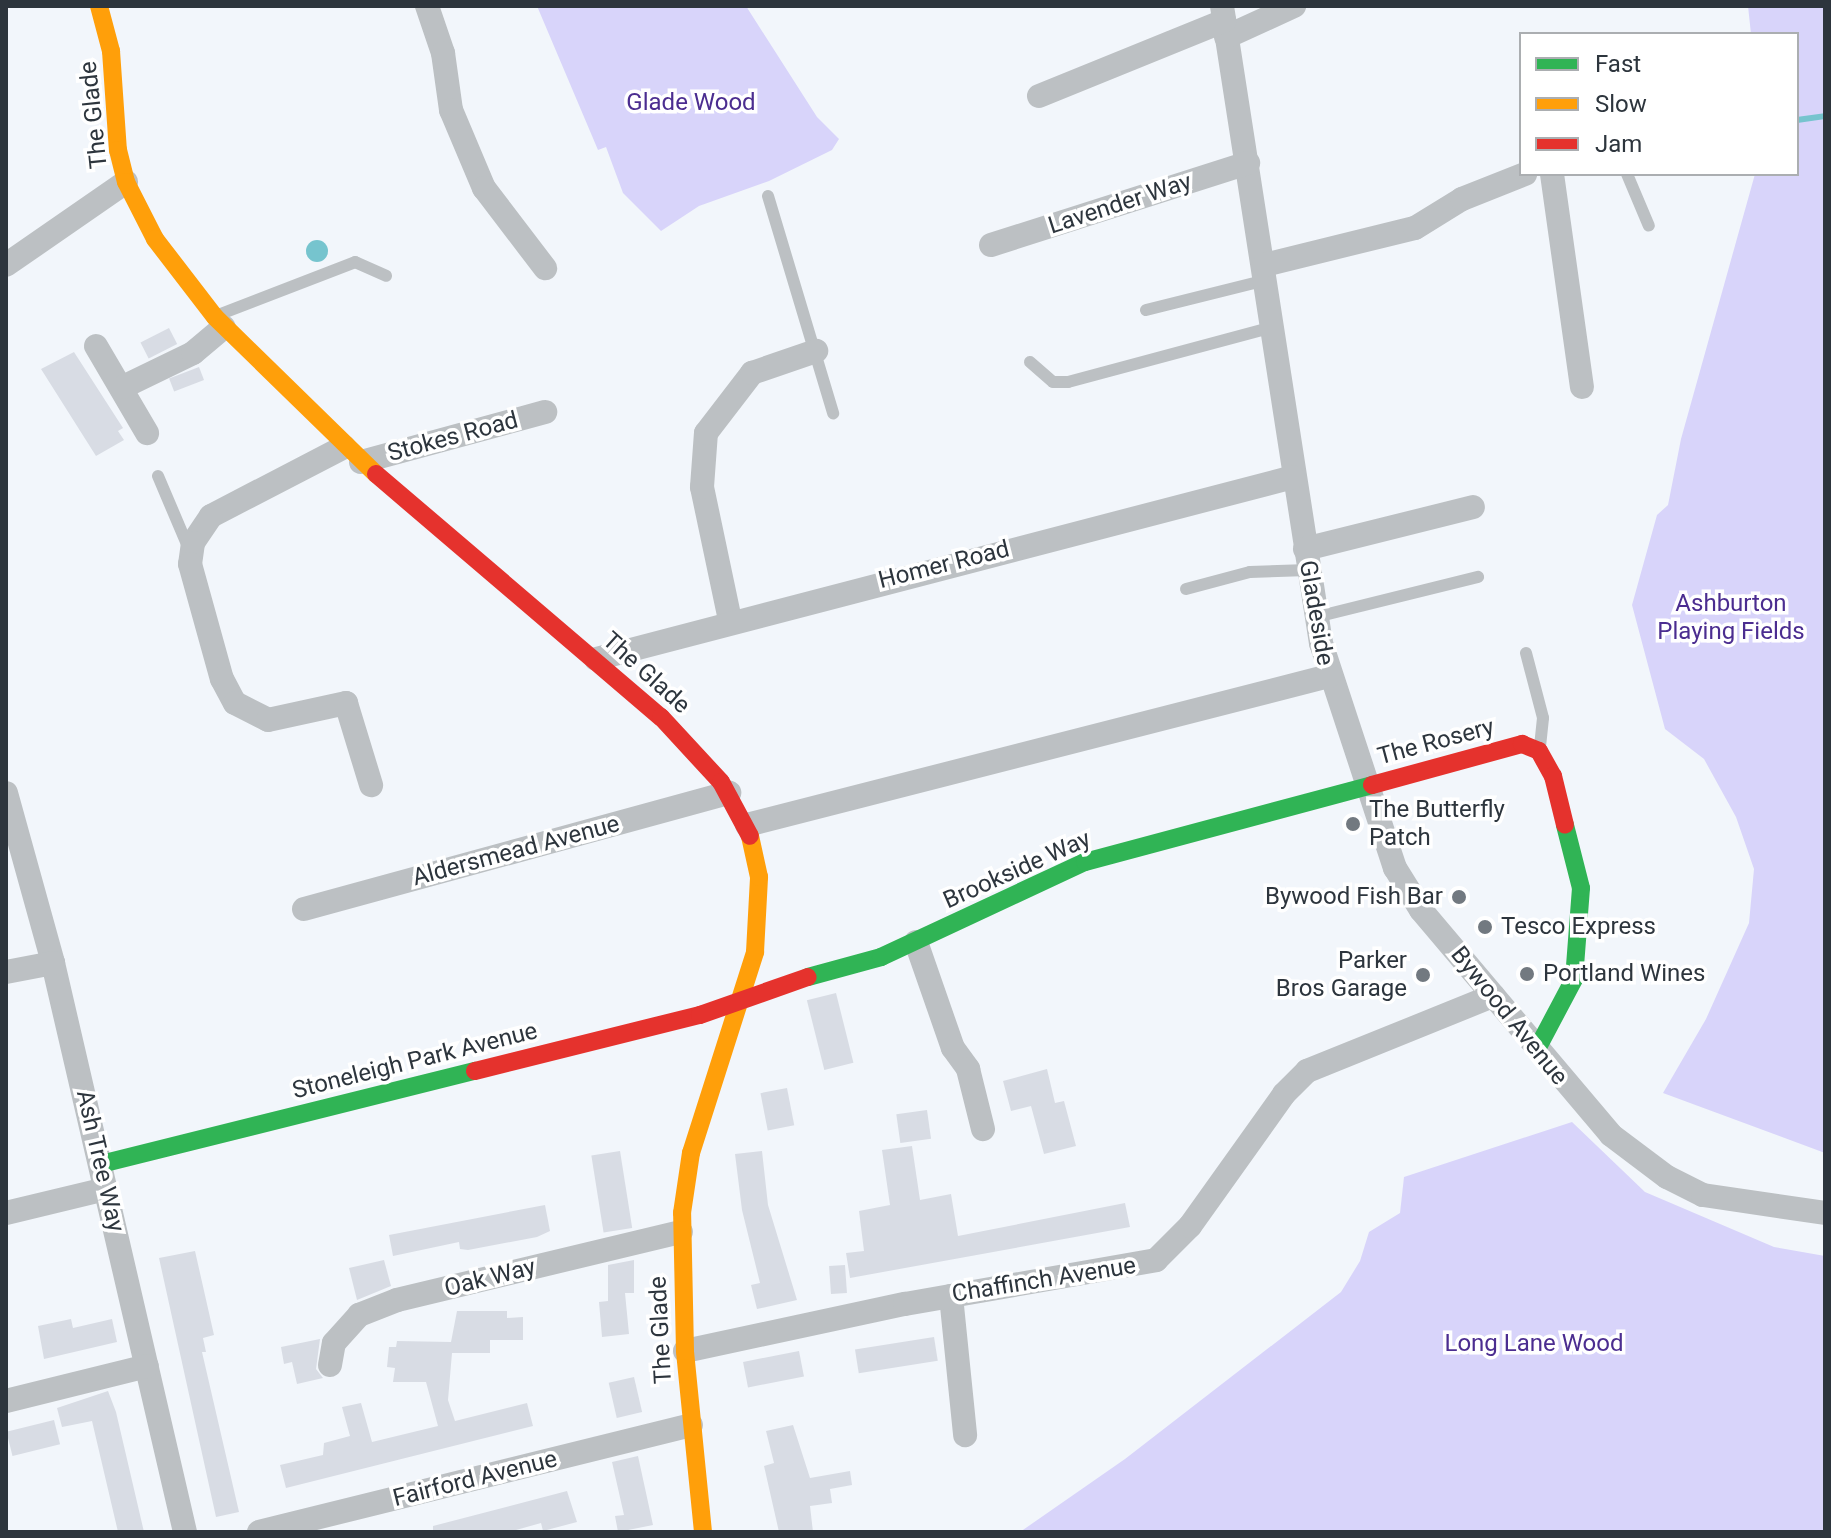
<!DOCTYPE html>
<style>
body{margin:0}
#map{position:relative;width:1831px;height:1538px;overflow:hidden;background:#f2f6fb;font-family:Roboto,sans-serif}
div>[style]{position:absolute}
.green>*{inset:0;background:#d8d4fa}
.water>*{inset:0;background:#76c4ce}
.round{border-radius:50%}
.stream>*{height:6px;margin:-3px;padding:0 3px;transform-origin:3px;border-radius:3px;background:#76c4ce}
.building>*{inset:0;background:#d8dce4;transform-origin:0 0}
.lane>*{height:12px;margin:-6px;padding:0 6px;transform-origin:6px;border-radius:6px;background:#bcc0c3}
.street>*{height:24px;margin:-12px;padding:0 12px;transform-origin:12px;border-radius:12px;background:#bcc0c3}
.fast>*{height:18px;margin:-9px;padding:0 9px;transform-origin:9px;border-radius:9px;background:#30b455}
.slow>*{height:18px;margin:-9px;padding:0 9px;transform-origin:9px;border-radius:9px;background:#ff9f0a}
.jam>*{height:18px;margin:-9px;padding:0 9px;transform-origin:9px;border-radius:9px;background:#e5322d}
.dots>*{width:22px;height:22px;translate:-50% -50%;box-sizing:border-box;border:4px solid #fff;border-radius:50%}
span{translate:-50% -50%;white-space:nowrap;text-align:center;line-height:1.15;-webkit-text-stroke:7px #fff;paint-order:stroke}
.park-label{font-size:24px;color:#4b2d90}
.street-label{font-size:24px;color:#2d353d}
.poi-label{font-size:24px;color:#2d353d}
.left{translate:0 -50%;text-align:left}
.right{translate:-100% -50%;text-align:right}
.frame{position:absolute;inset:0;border:8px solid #2d353d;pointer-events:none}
.legend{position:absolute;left:1519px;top:32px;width:280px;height:144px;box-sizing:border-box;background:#fff;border:2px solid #abaeb1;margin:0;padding:10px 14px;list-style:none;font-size:24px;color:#2d353d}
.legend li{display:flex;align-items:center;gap:16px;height:40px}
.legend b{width:40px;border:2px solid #abaeb1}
</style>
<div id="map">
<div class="green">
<i style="clip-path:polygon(537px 6px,746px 6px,817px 117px,839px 139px,832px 150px,769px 181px,699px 206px,661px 231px,623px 193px,606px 147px,598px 150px)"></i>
<i style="clip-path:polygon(1748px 6px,1825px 6px,1825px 1153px,1663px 1093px,1706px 1019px,1749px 923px,1754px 869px,1736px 817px,1704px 759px,1665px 729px,1632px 605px,1657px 515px,1668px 505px,1681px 439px,1755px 174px,1797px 174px,1797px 34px,1751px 34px)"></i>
<i style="clip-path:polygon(1572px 1122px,1645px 1192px,1774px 1247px,1825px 1256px,1825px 1532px,1020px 1532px,1125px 1459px,1341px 1292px,1360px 1261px,1369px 1232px,1400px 1213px,1404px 1177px)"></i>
</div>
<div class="water">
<i class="round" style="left:306px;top:240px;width:22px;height:22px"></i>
</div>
<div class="stream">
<i style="left:1797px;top:120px;width:28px;rotate:-8deg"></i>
</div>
<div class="building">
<i style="left:169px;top:328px;width:18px;height:32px;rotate:63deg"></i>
<i style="clip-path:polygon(74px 352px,123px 428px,118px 431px,124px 440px,96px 456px,41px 369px)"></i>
<i style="left:199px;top:367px;width:14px;height:32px;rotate:69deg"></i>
<i style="left:836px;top:993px;width:72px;height:30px;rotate:76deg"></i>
<i style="clip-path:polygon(1047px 1069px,1055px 1103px,1064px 1101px,1076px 1146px,1044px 1154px,1031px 1106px,1011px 1111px,1003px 1081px)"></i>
<i style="left:787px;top:1088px;width:38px;height:27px;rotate:79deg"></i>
<i style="left:927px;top:1110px;width:29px;height:31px;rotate:82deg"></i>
<i style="clip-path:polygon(912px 1146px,920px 1200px,951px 1194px,958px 1236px,1125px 1203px,1130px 1227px,850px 1278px,846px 1253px,864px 1251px,859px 1211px,890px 1205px,882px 1150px)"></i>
<i style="left:620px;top:1151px;width:78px;height:29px;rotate:81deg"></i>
<i style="clip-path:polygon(762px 1151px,768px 1205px,797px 1300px,757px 1309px,751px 1285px,760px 1283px,742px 1210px,735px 1154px)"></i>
<i style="clip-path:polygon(545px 1205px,550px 1231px,537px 1237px,468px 1250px,460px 1249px,459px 1242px,393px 1256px,389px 1235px)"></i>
<i style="clip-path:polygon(195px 1251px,214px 1335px,203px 1338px,206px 1352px,202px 1352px,239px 1512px,216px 1517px,159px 1258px)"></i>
<i style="clip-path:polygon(384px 1260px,391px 1286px,357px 1300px,349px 1268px)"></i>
<i style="clip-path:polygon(634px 1260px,634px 1293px,625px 1293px,629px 1334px,602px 1337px,599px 1302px,608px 1301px,608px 1265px)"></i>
<i style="left:845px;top:1265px;width:28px;height:16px;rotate:86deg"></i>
<i style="clip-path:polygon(457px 1311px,507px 1311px,507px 1318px,523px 1317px,523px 1340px,490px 1340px,490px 1353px,452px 1353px,448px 1400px,455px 1421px,527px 1403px,533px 1426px,286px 1488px,280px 1465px,323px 1455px,324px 1443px,350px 1436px,342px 1407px,361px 1403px,372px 1442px,438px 1426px,426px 1382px,393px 1382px,395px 1368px,387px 1367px,389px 1347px,396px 1347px,397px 1341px,451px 1342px)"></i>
<i style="clip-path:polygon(71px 1319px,73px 1328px,112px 1319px,117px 1342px,44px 1359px,38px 1326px)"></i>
<i style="left:934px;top:1337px;width:24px;height:80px;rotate:81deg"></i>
<i style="clip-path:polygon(320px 1339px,316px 1369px,323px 1378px,297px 1384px,292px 1362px,284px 1364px,281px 1347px)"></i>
<i style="left:799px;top:1351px;width:26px;height:57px;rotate:79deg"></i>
<i style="left:634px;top:1377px;width:36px;height:26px;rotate:77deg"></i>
<i style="clip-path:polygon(108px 1391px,116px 1412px,144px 1532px,118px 1532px,92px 1421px,62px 1427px,57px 1408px)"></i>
<i style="left:54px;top:1420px;width:25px;height:49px;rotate:76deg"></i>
<i style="clip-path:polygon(793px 1425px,810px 1478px,850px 1471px,852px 1485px,830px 1489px,832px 1503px,810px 1506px,813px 1532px,779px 1532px,764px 1466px,774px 1463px,766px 1431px)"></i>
<i style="clip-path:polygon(638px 1456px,653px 1525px,618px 1532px,615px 1516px,624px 1515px,612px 1462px)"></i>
<i style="clip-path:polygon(567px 1491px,577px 1522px,543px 1531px,541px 1523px,509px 1532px,433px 1532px,433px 1526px)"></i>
</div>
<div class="lane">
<i style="left:1627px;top:174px;width:56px;rotate:67.1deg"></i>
<i style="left:768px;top:196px;width:227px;rotate:73.3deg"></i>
<i style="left:1146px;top:310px;width:124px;rotate:-14deg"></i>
<i style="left:218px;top:315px;width:147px;rotate:-21.1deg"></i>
<i style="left:355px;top:262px;width:34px;rotate:24deg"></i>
<i style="left:1030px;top:362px;width:30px;rotate:41deg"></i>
<i style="left:1053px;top:382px;width:15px"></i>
<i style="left:1068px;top:382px;width:212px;rotate:-15deg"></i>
<i style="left:158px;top:476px;width:79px;rotate:67deg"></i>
<i style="left:1186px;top:589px;width:66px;rotate:-14.9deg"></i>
<i style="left:1250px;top:572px;width:58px;rotate:-2deg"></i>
<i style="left:1316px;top:617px;width:167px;rotate:-13.9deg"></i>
<i style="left:1526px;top:653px;width:67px;rotate:75.3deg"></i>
<i style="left:1543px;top:718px;width:30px;rotate:96deg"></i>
</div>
<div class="street">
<i style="left:427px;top:6px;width:50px;rotate:71.2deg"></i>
<i style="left:443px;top:53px;width:58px;rotate:82deg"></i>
<i style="left:451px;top:110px;width:85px;rotate:67.1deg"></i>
<i style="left:484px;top:188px;width:101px;rotate:52.7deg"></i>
<i style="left:1222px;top:6px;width:645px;rotate:81.17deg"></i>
<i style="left:1321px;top:643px;width:237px;rotate:71.8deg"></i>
<i style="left:1395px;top:868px;width:49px;rotate:58.2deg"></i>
<i style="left:1421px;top:910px;width:294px;rotate:49.8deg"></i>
<i style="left:1611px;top:1135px;width:70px;rotate:36.9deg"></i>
<i style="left:1667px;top:1177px;width:40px;rotate:26.6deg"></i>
<i style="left:1703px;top:1195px;width:123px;rotate:8.4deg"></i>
<i style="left:1226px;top:37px;width:75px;rotate:-24.5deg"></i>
<i style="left:1039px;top:96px;width:200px;rotate:-22.1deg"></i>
<i style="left:1552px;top:174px;width:215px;rotate:82deg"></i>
<i style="left:991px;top:245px;width:270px;rotate:-17.7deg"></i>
<i style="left:6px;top:265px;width:146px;rotate:-34.7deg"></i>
<i style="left:1264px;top:265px;width:155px;rotate:-13.8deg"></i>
<i style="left:1415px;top:228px;width:55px;rotate:-31.7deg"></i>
<i style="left:1462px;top:199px;width:68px;rotate:-21.6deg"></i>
<i style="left:96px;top:346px;width:101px;rotate:59.6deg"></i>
<i style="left:123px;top:387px;width:78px;rotate:-25.9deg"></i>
<i style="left:193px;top:353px;width:40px;rotate:-40deg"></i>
<i style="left:344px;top:447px;width:150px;rotate:152.6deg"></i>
<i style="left:211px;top:516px;width:32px;rotate:124deg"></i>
<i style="left:193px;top:543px;width:21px;rotate:98deg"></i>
<i style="left:190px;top:564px;width:119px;rotate:74.5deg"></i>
<i style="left:222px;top:679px;width:27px;rotate:62deg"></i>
<i style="left:235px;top:703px;width:37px;rotate:27deg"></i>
<i style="left:268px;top:720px;width:80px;rotate:-12.3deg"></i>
<i style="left:346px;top:703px;width:86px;rotate:73deg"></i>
<i style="left:361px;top:462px;width:191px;rotate:-15.2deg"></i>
<i style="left:1305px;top:549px;width:173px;rotate:-14deg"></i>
<i style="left:730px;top:620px;width:136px;rotate:-101.9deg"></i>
<i style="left:702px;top:487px;width:54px;rotate:-85.8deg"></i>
<i style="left:706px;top:433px;width:76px;rotate:-52.5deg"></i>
<i style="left:752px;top:373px;width:68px;rotate:-19deg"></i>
<i style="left:596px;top:659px;width:720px;rotate:-14.63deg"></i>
<i style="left:6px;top:793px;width:176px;rotate:74.5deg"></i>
<i style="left:53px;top:963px;width:584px;rotate:76.94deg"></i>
<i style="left:747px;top:825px;width:601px;rotate:-14.36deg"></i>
<i style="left:304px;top:909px;width:441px;rotate:-15.3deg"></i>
<i style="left:916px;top:942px;width:112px;rotate:70.8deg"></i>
<i style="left:953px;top:1048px;width:26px;rotate:54deg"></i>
<i style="left:968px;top:1069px;width:62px;rotate:76deg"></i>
<i style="left:6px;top:972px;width:48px;rotate:-10.8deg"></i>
<i style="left:6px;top:1213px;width:103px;rotate:-13.5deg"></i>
<i style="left:951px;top:1296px;width:140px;rotate:84.2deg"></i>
<i style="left:685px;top:1351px;width:225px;rotate:-12.1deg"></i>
<i style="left:905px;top:1304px;width:255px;rotate:-9.9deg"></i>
<i style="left:1156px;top:1260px;width:48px;rotate:-45deg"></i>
<i style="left:1190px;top:1226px;width:162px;rotate:-54.5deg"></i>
<i style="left:1284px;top:1094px;width:33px;rotate:-45deg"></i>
<i style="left:1307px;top:1071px;width:201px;rotate:-22deg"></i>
<i style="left:330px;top:1365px;width:22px;rotate:-80deg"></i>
<i style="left:334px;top:1343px;width:38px;rotate:-48deg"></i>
<i style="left:359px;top:1315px;width:41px;rotate:-21.5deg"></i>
<i style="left:397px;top:1300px;width:292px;rotate:-13.5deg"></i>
<i style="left:6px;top:1401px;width:145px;rotate:-13.9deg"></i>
<i style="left:259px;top:1532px;width:445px;rotate:-13.9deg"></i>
</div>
<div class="fast">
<i style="left:808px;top:977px;width:76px;rotate:-15.3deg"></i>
<i style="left:881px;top:957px;width:225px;rotate:-25deg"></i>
<i style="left:1085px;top:862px;width:297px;rotate:-15deg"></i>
<i style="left:1537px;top:1049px;width:79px;rotate:-62.1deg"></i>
<i style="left:1574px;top:979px;width:91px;rotate:-85.6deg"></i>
<i style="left:1581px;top:888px;width:65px;rotate:-104.3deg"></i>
<i style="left:101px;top:1164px;width:385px;rotate:-14deg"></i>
</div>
<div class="slow">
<i style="left:99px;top:6px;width:47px;rotate:75.1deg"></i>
<i style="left:111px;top:51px;width:99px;rotate:86deg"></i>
<i style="left:118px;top:150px;width:33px;rotate:76deg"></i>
<i style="left:126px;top:182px;width:64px;rotate:63deg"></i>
<i style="left:155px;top:239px;width:98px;rotate:52.4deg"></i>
<i style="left:215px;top:317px;width:225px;rotate:44.3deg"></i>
<i style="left:703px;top:1532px;width:182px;rotate:-95.7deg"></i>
<i style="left:685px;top:1351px;width:138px;rotate:-91.2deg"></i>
<i style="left:682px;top:1213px;width:61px;rotate:-81.5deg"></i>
<i style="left:691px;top:1153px;width:211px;rotate:-72.3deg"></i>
<i style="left:755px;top:952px;width:75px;rotate:-86.9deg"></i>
<i style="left:759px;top:877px;width:42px;rotate:-102.4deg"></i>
</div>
<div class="jam">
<i style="left:376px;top:474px;width:375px;rotate:40.5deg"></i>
<i style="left:661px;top:717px;width:88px;rotate:47.3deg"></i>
<i style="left:721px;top:782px;width:61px;rotate:61.8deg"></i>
<i style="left:1372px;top:785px;width:156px;rotate:-15.3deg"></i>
<i style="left:1522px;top:744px;width:18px;rotate:22deg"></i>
<i style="left:1539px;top:751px;width:29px;rotate:61deg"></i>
<i style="left:1553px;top:776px;width:50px;rotate:76.2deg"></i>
<i style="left:475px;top:1071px;width:232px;rotate:-14deg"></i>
<i style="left:700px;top:1015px;width:114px;rotate:-19.4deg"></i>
</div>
<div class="dots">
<i style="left:1353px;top:824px;background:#727980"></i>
<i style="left:1459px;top:897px;background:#727980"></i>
<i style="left:1485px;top:927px;background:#727980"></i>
<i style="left:1527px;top:974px;background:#727980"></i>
<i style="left:1423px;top:975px;background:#727980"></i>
</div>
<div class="park-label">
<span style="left:691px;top:103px">Glade Wood</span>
<span style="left:1731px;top:618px">Ashburton<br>Playing Fields</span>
<span style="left:1534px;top:1344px">Long Lane Wood</span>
</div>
<div class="street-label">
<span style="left:94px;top:115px;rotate:-96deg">The Glade</span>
<span style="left:1120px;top:204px;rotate:-18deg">Lavender Way</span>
<span style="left:453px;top:437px;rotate:-15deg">Stokes Road</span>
<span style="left:944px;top:565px;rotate:-14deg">Homer Road</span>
<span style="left:1316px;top:613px;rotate:80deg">Gladeside</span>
<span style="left:646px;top:673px;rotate:42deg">The Glade</span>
<span style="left:1436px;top:742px;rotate:-15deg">The Rosery</span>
<span style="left:516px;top:851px;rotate:-15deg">Aldersmead Avenue</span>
<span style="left:1017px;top:870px;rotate:-24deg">Brookside Way</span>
<span style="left:1509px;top:1016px;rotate:51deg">Bywood Avenue</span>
<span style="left:415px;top:1061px;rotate:-14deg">Stoneleigh Park Avenue</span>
<span style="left:100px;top:1161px;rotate:77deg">Ash Tree Way</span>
<span style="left:490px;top:1278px;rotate:-14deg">Oak Way</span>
<span style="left:1044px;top:1280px;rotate:-9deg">Chaffinch Avenue</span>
<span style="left:661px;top:1330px;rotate:-93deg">The Glade</span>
<span style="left:475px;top:1479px;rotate:-14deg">Fairford Avenue</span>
</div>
<div class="poi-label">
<span class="left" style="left:1369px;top:824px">The Butterfly<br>Patch</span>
<span class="right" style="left:1443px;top:897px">Bywood Fish Bar</span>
<span class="left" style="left:1501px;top:927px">Tesco Express</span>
<span class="right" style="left:1407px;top:975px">Parker<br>Bros Garage</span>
<span class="left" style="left:1543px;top:974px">Portland Wines</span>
</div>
<div class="frame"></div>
<ul class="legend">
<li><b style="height:10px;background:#30b455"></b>Fast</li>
<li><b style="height:10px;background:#ff9f0a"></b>Slow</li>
<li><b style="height:10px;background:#e5322d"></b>Jam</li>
</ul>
</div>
